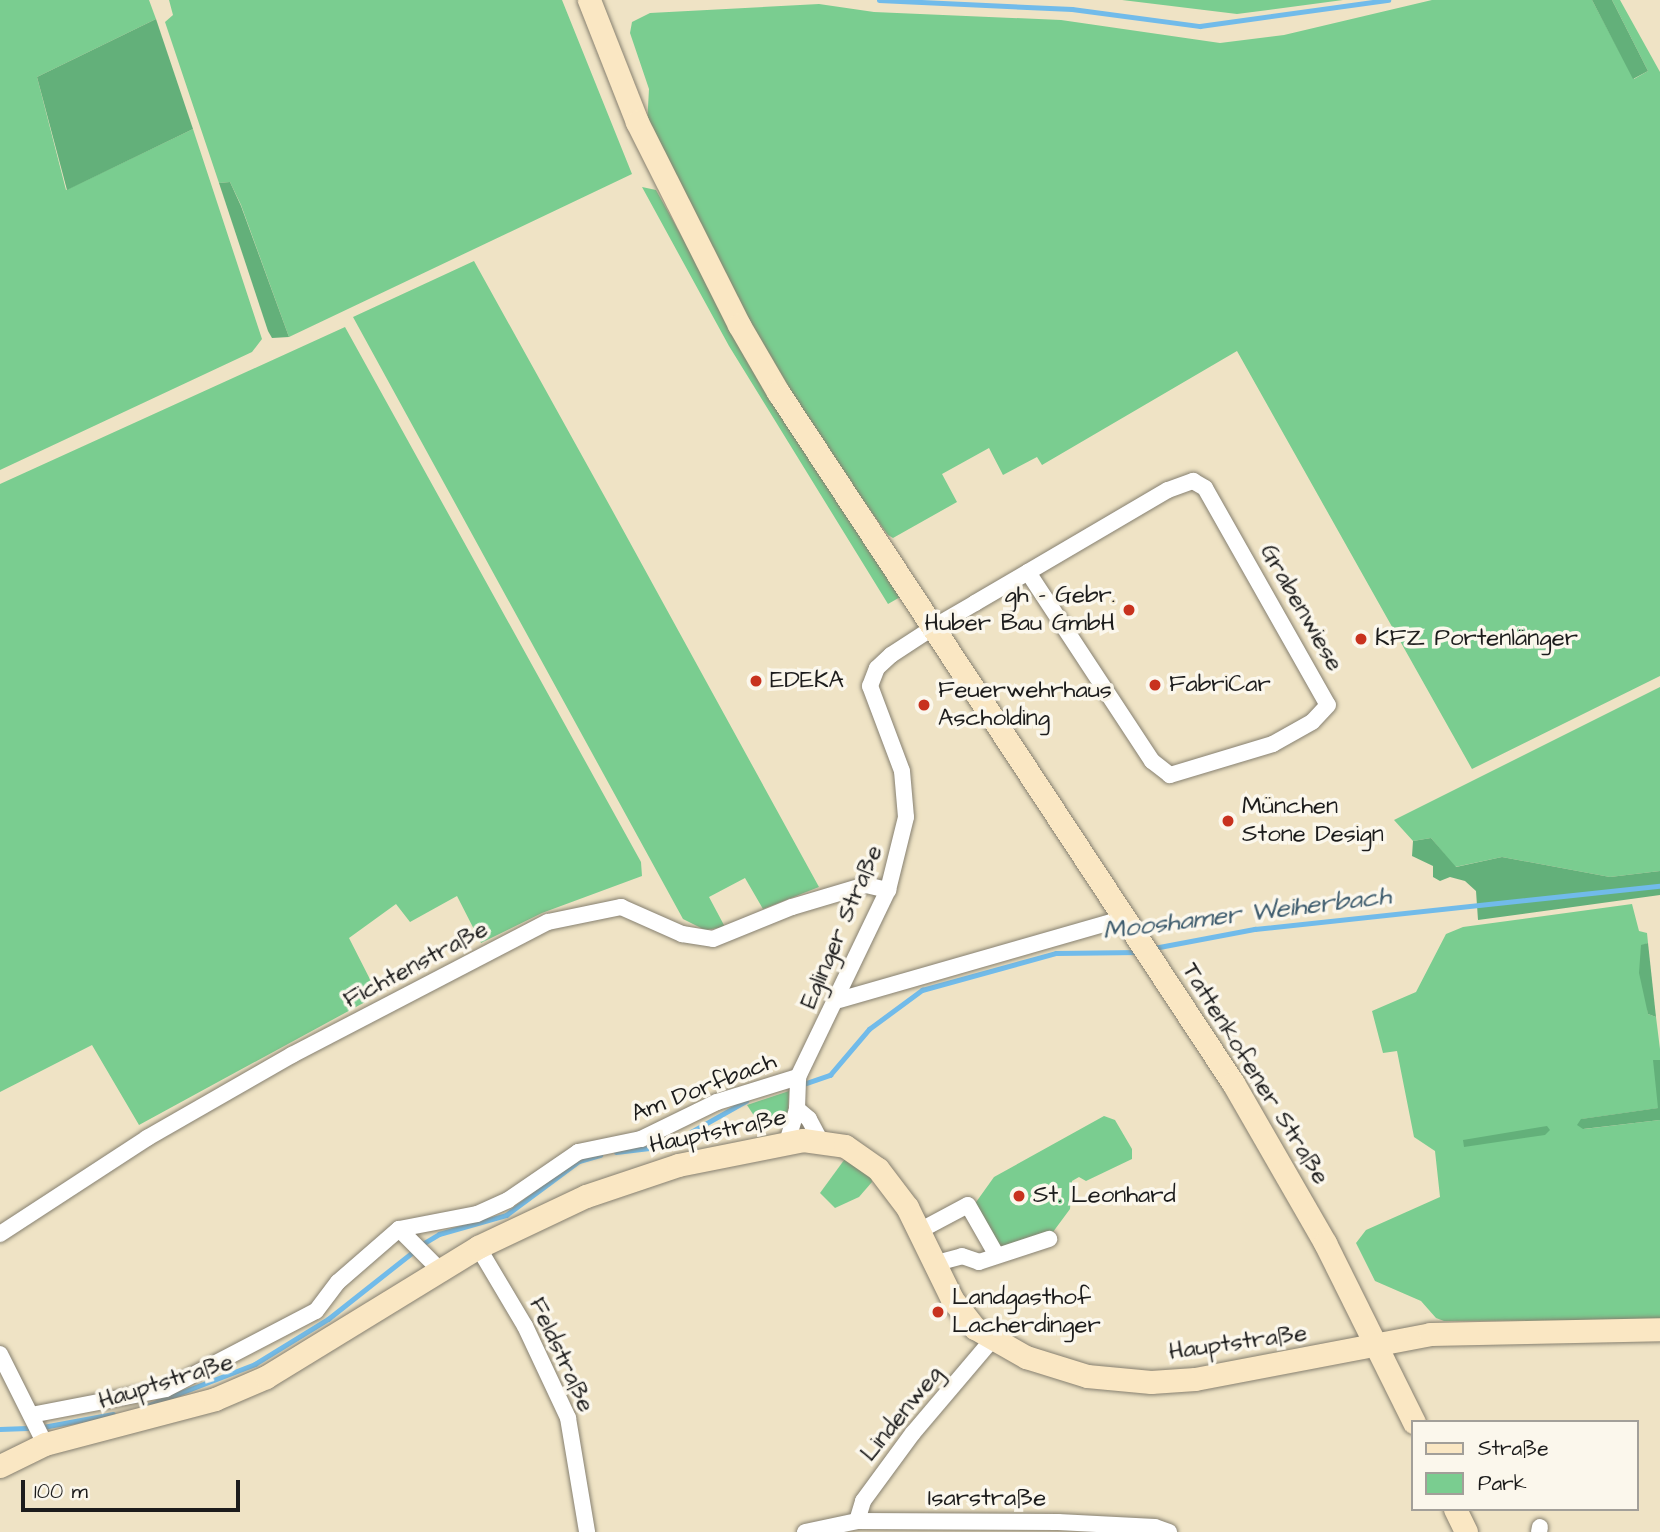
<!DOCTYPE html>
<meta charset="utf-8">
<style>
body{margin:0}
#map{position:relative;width:1660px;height:1532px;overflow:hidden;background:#efe3c5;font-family:"Architects Daughter",sans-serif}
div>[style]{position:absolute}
.green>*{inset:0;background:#7acd90}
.forest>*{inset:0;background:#63b07a}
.stream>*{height:4.5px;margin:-2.25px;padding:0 2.25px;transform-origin:2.25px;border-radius:2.25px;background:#71bbea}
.roads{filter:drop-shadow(0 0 2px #868070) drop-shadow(0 0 2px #868070)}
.street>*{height:16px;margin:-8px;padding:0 8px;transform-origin:8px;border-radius:8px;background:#fff}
.secondary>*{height:23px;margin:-11.5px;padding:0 11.5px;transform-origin:11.5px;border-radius:11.5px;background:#fae7c3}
.dots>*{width:19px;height:19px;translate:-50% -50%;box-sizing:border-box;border:4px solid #fbf7ec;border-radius:50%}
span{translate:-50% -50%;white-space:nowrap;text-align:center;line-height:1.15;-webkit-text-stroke:7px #fbf7ec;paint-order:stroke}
.poi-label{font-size:24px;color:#1c1c1c}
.right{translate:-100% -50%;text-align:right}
.left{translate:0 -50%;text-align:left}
.street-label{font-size:24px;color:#1c1c1c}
.water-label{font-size:26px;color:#3e5c6e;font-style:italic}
.legend{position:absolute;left:1411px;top:1420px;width:228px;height:91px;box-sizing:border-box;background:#fbf7ec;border:2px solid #a29f99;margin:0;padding:9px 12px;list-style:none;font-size:21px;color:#1c1c1c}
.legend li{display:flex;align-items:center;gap:14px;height:35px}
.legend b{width:35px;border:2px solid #a29f99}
.scale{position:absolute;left:21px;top:1480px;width:219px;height:32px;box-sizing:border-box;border:4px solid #1c1c1c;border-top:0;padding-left:9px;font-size:21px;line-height:24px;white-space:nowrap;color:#1c1c1c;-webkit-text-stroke:5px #fbf7ec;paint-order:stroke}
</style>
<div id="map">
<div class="green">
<i style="clip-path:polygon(0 0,149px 0,156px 19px,37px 77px,66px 190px,193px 129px,262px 339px,252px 352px,0 470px)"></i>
<i style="clip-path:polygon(169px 0,562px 0,632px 174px,289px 337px,241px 205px,230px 182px,219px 183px,165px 22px,173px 15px)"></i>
<i style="clip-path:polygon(1122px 0,1343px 0,1237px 14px)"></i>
<i style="clip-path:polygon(1432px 0,1592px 0,1634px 79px,1648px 71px,1612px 0,1620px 0,1660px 72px,1660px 676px,1472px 769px,1237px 351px,1042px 465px,1037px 457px,1003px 475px,989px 448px,942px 474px,957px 502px,893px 538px,888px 535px,823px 445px,735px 299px,647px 125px,649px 89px,630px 33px,632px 22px,650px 13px,819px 4px,874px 12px,1061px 20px,1220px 43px,1284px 35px)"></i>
<i style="clip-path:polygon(642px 187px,656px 190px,722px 309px,902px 596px,888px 604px,729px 346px)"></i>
<i style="clip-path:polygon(474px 261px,611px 508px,819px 887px,763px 909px,745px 878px,709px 897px,725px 927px,705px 930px,683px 919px,353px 317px)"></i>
<i style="clip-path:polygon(345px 327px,641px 862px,642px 876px,542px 913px,481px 943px,457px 896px,410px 922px,396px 904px,349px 938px,378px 995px,139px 1125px,92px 1045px,0 1092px,0 484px)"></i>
<i style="clip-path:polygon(1660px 687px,1660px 871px,1610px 877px,1502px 857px,1455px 867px,1431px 838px,1413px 841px,1394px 820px)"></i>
<i style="clip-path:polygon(1632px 904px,1639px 931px,1647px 933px,1648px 943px,1641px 946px,1648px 1014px,1656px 1017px,1660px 1049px,1660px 1060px,1654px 1061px,1659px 1108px,1582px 1119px,1584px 1129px,1660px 1120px,1660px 1320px,1444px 1321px,1436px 1318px,1421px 1301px,1375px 1281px,1356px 1243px,1366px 1230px,1440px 1197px,1435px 1151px,1414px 1137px,1397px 1051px,1383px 1053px,1372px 1011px,1416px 992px,1446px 934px,1463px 927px)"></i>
<i style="clip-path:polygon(789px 1091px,788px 1112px,781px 1123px,764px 1131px,747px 1105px)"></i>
<i style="clip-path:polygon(1104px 1116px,1115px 1120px,1132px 1149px,1132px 1159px,1086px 1181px,1079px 1177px,1072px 1181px,1070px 1209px,1053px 1232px,999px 1249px,974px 1205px,994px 1177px)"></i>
<i style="clip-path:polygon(847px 1156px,871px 1173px,872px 1182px,859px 1197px,835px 1208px,820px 1193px)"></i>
</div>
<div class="forest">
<i style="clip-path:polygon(1592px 0,1612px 0,1648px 71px,1633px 79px)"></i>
<i style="clip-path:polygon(156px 19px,193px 129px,67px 190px,37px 77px)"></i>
<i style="clip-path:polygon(230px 182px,241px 206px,289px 337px,272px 338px,268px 331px,219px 183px)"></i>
<i style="clip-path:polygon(1431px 838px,1456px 867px,1502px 857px,1610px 877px,1660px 871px,1660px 895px,1478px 920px,1476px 891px,1465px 881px,1450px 877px,1440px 881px,1433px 877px,1433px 866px,1412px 856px,1413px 841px)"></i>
<i style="clip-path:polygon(1648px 943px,1656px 1017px,1648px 1014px,1639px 973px,1641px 945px)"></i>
<i style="clip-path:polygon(1653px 1060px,1660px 1060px,1660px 1120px,1583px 1129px,1577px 1125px,1581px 1119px,1658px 1108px)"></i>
<i style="clip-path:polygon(1547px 1126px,1550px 1130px,1545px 1135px,1464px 1147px,1463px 1140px)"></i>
</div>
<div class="stream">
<i style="left:879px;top:0;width:193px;rotate:2.7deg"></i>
<i style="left:1072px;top:9px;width:129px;rotate:7.6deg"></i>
<i style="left:1200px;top:26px;width:190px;rotate:-7.9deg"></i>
<i style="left:1154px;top:948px;width:103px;rotate:-10.7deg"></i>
<i style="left:1255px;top:929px;width:407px;rotate:-6.1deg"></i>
<i style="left:801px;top:1085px;width:31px;rotate:-19deg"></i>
<i style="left:830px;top:1075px;width:60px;rotate:-49.7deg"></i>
<i style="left:869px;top:1029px;width:66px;rotate:-36.3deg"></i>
<i style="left:922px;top:990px;width:139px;rotate:-15.4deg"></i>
<i style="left:1056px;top:953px;width:83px;rotate:-0.7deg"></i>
<i style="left:616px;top:1152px;width:50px;rotate:-6.8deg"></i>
<i style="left:666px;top:1146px;width:92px;rotate:-29.4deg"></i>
<i style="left:421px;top:1245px;width:21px;rotate:-31deg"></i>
<i style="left:439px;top:1234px;width:70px;rotate:-15.8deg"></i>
<i style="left:506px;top:1215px;width:91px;rotate:-36.5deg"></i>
<i style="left:579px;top:1161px;width:22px;rotate:-16deg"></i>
<i style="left:149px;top:1405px;width:114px;rotate:-21.1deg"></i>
<i style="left:255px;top:1364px;width:86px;rotate:-31.7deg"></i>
<i style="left:328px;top:1319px;width:110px;rotate:-38.3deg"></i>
<i style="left:43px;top:1427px;width:71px;rotate:-10.5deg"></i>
<i style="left:0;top:1429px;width:34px;rotate:-2deg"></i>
</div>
<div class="roads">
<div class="street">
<i style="left:839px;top:1000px;width:298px;rotate:-16deg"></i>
<i style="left:820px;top:1140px;width:24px;rotate:-118deg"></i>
<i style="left:809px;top:1119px;width:16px;rotate:-140deg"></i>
<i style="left:797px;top:1109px;width:32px;rotate:-88deg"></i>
<i style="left:798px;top:1077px;width:208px;rotate:-64.3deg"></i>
<i style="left:888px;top:890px;width:75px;rotate:-76.1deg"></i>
<i style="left:906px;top:817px;width:46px;rotate:-95deg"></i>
<i style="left:902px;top:771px;width:91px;rotate:-110.6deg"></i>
<i style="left:870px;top:686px;width:19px;rotate:-69deg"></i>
<i style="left:877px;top:668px;width:19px;rotate:-43deg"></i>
<i style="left:891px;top:655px;width:51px;rotate:-33.1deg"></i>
<i style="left:934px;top:627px;width:48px;rotate:-30.3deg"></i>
<i style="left:975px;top:603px;width:61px;rotate:-30.3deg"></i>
<i style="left:1028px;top:572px;width:162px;rotate:-30.4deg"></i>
<i style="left:1168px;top:490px;width:27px;rotate:-20deg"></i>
<i style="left:1193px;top:481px;width:14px;rotate:30deg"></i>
<i style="left:1205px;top:488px;width:249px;rotate:60.5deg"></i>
<i style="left:1328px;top:705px;width:23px;rotate:133deg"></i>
<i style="left:1312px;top:722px;width:45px;rotate:150.6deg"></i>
<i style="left:1273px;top:744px;width:108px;rotate:163.2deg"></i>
<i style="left:1170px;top:775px;width:23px;rotate:-142deg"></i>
<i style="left:1152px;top:761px;width:226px;rotate:-123.3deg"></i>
<i style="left:787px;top:1142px;width:34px;rotate:-73deg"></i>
<i style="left:399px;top:1229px;width:57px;rotate:45deg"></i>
<i style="left:919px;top:1231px;width:55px;rotate:-28deg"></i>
<i style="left:968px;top:1205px;width:56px;rotate:60.3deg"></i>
<i style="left:0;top:1234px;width:176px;rotate:-33.1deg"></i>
<i style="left:147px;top:1138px;width:167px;rotate:-29.8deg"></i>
<i style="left:292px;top:1055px;width:288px;rotate:-27.5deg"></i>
<i style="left:548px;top:922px;width:75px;rotate:-11.6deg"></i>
<i style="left:621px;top:907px;width:67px;rotate:23.9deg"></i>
<i style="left:682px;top:934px;width:31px;rotate:9deg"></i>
<i style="left:713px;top:939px;width:85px;rotate:-22.1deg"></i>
<i style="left:792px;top:907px;width:77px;rotate:-16.6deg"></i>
<i style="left:866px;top:885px;width:23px;rotate:13deg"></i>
<i style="left:478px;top:1247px;width:92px;rotate:59.3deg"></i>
<i style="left:525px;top:1326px;width:102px;rotate:64.9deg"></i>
<i style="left:568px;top:1418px;width:116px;rotate:80.5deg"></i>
<i style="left:933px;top:1264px;width:30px;rotate:-15deg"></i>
<i style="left:962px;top:1256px;width:18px;rotate:19deg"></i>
<i style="left:979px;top:1262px;width:74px;rotate:-18.2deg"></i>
<i style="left:0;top:1354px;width:101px;rotate:63.4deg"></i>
<i style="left:31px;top:1415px;width:137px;rotate:-10.9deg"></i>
<i style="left:166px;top:1389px;width:169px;rotate:-27.5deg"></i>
<i style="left:316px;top:1311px;width:36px;rotate:-53deg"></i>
<i style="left:338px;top:1282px;width:81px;rotate:-41deg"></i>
<i style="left:399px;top:1229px;width:79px;rotate:-10.9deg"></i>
<i style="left:477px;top:1214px;width:34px;rotate:-24deg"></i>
<i style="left:508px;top:1200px;width:85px;rotate:-34.4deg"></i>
<i style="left:578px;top:1152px;width:64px;rotate:-11.7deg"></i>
<i style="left:641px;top:1139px;width:85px;rotate:-26deg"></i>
<i style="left:717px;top:1102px;width:85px;rotate:-17.2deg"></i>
<i style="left:857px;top:1521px;width:21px;rotate:-73deg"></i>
<i style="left:863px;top:1501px;width:84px;rotate:-53.7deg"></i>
<i style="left:913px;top:1433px;width:122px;rotate:-49.7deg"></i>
<i style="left:805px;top:1532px;width:53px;rotate:-11.9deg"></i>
<i style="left:857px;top:1521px;width:201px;rotate:0.3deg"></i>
<i style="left:1058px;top:1522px;width:97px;rotate:3deg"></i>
<i style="left:1155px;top:1527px;width:15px;rotate:20deg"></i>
<i style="left:1539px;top:1532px;width:5px;rotate:-79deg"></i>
</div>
<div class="secondary">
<i style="left:589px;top:0;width:131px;rotate:68.5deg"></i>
<i style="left:637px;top:122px;width:227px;rotate:63.3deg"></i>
<i style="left:739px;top:325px;width:78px;rotate:59.8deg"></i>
<i style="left:778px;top:392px;width:827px;rotate:56.64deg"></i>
<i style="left:1233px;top:1083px;width:185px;rotate:60.1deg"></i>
<i style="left:1325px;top:1243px;width:200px;rotate:63.6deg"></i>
<i style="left:0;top:1466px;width:50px;rotate:-26.1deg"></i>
<i style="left:45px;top:1444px;width:176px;rotate:-14.8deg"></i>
<i style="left:215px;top:1399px;width:56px;rotate:-23.3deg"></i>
<i style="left:266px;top:1377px;width:249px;rotate:-31.5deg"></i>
<i style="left:478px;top:1247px;width:119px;rotate:-25.3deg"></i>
<i style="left:586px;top:1196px;width:97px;rotate:-18.6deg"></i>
<i style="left:678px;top:1165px;width:127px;rotate:-11.3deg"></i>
<i style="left:803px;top:1140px;width:42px;rotate:8.1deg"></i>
<i style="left:845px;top:1146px;width:40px;rotate:34.9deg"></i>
<i style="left:878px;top:1169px;width:48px;rotate:52.7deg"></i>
<i style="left:907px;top:1207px;width:102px;rotate:63.9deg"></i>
<i style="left:952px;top:1299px;width:37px;rotate:52deg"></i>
<i style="left:975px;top:1328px;width:59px;rotate:29.6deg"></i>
<i style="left:1026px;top:1357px;width:64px;rotate:17.3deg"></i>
<i style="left:1087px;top:1376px;width:64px;rotate:5.4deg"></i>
<i style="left:1151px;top:1382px;width:44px;rotate:-3.9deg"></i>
<i style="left:1195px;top:1379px;width:239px;rotate:-10.8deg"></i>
<i style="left:1430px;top:1334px;width:230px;rotate:-1.2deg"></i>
<i style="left:1455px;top:1509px;width:25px;rotate:64deg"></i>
</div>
</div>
<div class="dots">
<i style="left:1129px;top:610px;background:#c8321e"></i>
<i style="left:1361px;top:639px;background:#c8321e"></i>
<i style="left:756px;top:681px;background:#c8321e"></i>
<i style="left:1155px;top:685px;background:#c8321e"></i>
<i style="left:924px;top:705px;background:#c8321e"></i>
<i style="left:1228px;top:821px;background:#c8321e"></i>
<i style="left:1019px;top:1196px;background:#c8321e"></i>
<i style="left:938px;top:1312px;background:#c8321e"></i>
</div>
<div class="poi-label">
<span class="right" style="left:1115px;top:610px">gh - Gebr.<br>Huber Bau GmbH</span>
<span class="left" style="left:1375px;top:639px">KFZ Portenlänger</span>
<span class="left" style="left:770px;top:681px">EDEKA</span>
<span class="left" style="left:1169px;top:685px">FabriCar</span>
<span class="left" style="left:938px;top:705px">Feuerwehrhaus<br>Ascholding</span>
<span class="left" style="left:1242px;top:821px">München<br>Stone Design</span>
<span class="left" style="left:1033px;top:1196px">St. Leonhard</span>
<span class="left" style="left:952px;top:1312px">Landgasthof<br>Lacherdinger</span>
</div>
<div class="street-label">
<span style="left:1301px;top:608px;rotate:60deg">Grabenwiese</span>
<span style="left:842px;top:927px;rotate:-67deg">Eglinger Straße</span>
<span style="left:416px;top:965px;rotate:-28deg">Fichtenstraße</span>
<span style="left:1255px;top:1074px;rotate:58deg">Tattenkofener Straße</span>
<span style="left:704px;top:1088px;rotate:-21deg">Am Dorfbach</span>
<span style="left:718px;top:1132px;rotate:-12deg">Hauptstraße</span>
<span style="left:1238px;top:1343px;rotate:-8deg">Hauptstraße</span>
<span style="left:561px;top:1355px;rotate:65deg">Feldstraße</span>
<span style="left:166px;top:1382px;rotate:-17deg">Hauptstraße</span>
<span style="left:902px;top:1414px;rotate:-51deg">Lindenweg</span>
<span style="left:987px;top:1499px">Isarstraße</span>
</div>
<div class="water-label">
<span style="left:1247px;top:914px;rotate:-7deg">Mooshamer Weiherbach</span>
</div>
<ul class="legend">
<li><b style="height:9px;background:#fae7c3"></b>Straße</li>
<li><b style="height:19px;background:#7acd90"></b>Park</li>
</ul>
<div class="scale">100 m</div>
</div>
